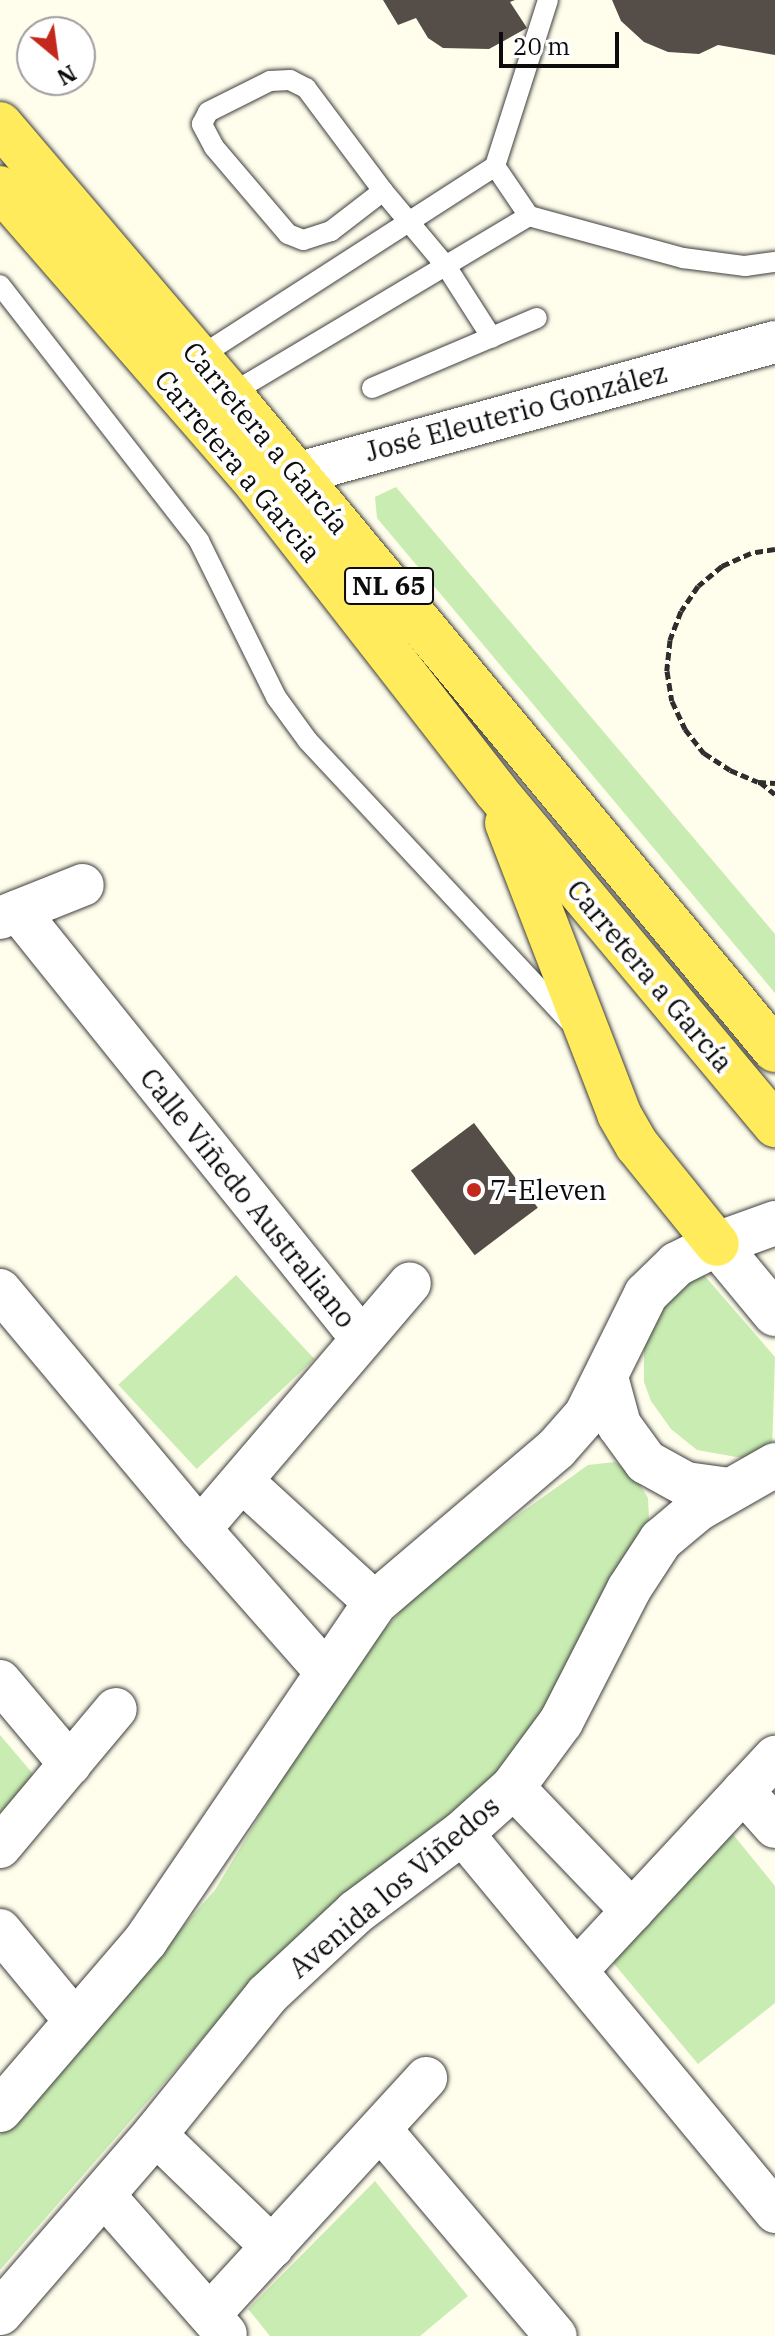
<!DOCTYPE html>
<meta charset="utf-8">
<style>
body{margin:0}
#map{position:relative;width:775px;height:2336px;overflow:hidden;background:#fffdeb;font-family:"IBM Plex Serif",serif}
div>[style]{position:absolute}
.green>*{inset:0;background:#c9ecb2;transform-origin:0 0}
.building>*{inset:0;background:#554e48;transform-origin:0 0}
.path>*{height:5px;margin-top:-2.5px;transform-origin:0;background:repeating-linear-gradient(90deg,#2e2e2e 0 8px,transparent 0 12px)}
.roads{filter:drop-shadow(0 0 2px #3f3f3f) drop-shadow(0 0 2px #3f3f3f)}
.service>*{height:20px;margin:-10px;padding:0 10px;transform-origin:10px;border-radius:10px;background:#fff}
.minor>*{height:42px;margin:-21px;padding:0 21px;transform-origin:21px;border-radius:21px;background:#fff}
.tertiary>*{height:44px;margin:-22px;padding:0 22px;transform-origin:22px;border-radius:22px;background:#fff}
.primary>*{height:44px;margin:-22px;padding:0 22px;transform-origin:22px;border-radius:22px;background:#ffeb5b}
.dots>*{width:22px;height:22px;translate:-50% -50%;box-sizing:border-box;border:4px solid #fff;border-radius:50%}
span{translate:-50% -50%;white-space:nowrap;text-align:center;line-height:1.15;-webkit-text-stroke:8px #fff;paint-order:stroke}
.shield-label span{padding:2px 6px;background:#fff;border:2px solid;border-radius:6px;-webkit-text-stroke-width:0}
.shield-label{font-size:26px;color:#0c0c0c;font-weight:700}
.street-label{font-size:28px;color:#0c0c0c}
.poi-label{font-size:28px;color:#0c0c0c}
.left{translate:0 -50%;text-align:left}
.north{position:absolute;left:16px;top:16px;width:80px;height:80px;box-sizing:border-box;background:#fff;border:2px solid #9e9e9e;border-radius:50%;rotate:151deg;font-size:22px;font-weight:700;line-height:32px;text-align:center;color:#0c0c0c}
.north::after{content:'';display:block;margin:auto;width:28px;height:36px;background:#c4281c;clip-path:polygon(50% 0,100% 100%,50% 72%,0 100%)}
.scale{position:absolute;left:499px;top:32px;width:120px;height:36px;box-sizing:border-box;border:4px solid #0c0c0c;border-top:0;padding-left:10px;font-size:24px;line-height:28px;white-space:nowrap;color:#0c0c0c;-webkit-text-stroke:6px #fff;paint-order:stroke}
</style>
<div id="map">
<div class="green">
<i style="clip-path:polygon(396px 487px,775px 934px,775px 993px,377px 518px,375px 497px)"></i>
<i style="clip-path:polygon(703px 1274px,775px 1357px,772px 1450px,742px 1458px,697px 1450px,671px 1429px,651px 1401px,644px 1382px,644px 1342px,658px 1299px)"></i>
<i style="left:236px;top:1275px;width:115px;height:161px;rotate:47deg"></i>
<i style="clip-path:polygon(615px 1462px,636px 1478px,648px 1498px,649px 1520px,615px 1577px,541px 1719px,480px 1798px,252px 1982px,0 2270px,0 2135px,215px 1890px,320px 1715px,379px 1635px,413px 1598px,498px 1529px,588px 1465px)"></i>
<i style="clip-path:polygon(0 1735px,39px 1781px,0 1826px)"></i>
<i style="clip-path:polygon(731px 1832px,775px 1886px,775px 2003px,698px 2064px,605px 1953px)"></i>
<i style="clip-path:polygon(375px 2181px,468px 2296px,420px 2336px,270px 2336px,248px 2309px)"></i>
</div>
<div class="building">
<i style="clip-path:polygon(383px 0,515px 0,510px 2px,527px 28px,489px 49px,443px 48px,428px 38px,416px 18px,398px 25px)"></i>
<i style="clip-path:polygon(612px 0,775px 0,775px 55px,718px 45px,699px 54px,668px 52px,644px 42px,621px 21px)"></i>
<i style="left:474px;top:1123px;width:106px;height:79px;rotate:53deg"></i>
</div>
<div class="path">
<i style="left:775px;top:549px;width:24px;rotate:171deg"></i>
<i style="left:751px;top:553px;width:32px;rotate:156deg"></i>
<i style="left:722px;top:566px;width:31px;rotate:140deg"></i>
<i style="left:698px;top:586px;width:30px;rotate:124deg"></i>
<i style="left:681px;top:611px;width:31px;rotate:111deg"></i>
<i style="left:670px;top:640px;width:31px;rotate:96deg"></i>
<i style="left:667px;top:671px;width:30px;rotate:81deg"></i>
<i style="left:672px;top:701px;width:31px;rotate:65deg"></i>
<i style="left:685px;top:729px;width:31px;rotate:52deg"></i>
<i style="left:704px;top:753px;width:31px;rotate:33deg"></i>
<i style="left:730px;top:770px;width:30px;rotate:23deg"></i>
<i style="left:758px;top:782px;width:17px;rotate:3deg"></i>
<i style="left:760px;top:782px;width:19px;rotate:39deg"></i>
</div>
<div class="roads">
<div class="service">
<i style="left:548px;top:0;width:174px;rotate:107.7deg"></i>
<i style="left:495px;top:166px;width:60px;rotate:55.8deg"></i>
<i style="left:529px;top:216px;width:160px;rotate:15.3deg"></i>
<i style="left:683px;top:258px;width:63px;rotate:7.4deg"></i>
<i style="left:745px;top:266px;width:30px;rotate:-8deg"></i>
<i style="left:383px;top:191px;width:66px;rotate:142.4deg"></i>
<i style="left:331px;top:231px;width:29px;rotate:162deg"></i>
<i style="left:303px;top:240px;width:16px;rotate:-158deg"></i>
<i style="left:288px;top:234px;width:114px;rotate:-130.4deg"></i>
<i style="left:214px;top:147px;width:26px;rotate:-118deg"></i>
<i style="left:202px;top:124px;width:13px;rotate:-63deg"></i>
<i style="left:208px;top:112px;width:69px;rotate:-26.6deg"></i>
<i style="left:270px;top:81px;width:20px;rotate:-3deg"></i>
<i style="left:290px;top:80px;width:18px;rotate:27deg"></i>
<i style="left:306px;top:88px;width:129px;rotate:53.2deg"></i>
<i style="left:383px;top:191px;width:98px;rotate:50deg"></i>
<i style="left:446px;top:266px;width:85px;rotate:57.4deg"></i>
<i style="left:0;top:285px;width:324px;rotate:52.1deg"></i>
<i style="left:199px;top:541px;width:174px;rotate:63.7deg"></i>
<i style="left:276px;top:697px;width:54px;rotate:54deg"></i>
<i style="left:308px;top:741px;width:383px;rotate:47deg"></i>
<i style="left:196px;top:359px;width:356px;rotate:-32.8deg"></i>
<i style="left:372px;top:388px;width:179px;rotate:-23deg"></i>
<i style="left:227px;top:396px;width:352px;rotate:-30.8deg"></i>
</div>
<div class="minor">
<i style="left:263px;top:483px;width:531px;rotate:-15.4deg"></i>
<i style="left:18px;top:911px;width:549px;rotate:51.21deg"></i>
<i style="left:0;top:918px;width:89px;rotate:-21.7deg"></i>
<i style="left:0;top:1290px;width:312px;rotate:50.1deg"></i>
<i style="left:200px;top:1529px;width:191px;rotate:48.6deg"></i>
<i style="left:242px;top:1481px;width:180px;rotate:42.5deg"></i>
<i style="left:200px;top:1529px;width:323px;rotate:-49.5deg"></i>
<i style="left:0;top:1681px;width:109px;rotate:49.9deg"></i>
<i style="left:513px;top:1787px;width:172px;rotate:46.2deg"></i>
<i style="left:743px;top:1791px;width:48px;rotate:48.4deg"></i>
<i style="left:462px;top:1833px;width:492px;rotate:50.4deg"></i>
<i style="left:0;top:1847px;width:180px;rotate:-50deg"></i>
<i style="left:0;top:1930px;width:119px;rotate:50.4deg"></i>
<i style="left:577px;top:1970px;width:291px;rotate:-47.1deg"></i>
<i style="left:381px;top:2130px;width:270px;rotate:49.7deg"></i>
<i style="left:155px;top:2134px;width:163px;rotate:44deg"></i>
<i style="left:103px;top:2194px;width:186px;rotate:48.7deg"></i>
<i style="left:210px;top:2314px;width:320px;rotate:-47.5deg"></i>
</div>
<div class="tertiary">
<i style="left:717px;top:1244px;width:91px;rotate:50.4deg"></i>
<i style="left:606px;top:1377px;width:50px;rotate:74.8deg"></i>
<i style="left:619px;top:1425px;width:46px;rotate:53.9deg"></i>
<i style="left:646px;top:1462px;width:46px;rotate:28.8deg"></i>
<i style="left:686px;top:1484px;width:44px;rotate:7.8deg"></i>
<i style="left:0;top:2110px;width:224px;rotate:-49.3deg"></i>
<i style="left:146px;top:1940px;width:407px;rotate:-55.8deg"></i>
<i style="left:375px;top:1603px;width:238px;rotate:-40.4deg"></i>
<i style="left:556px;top:1449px;width:45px;rotate:-48.6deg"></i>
<i style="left:586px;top:1415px;width:135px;rotate:-63.6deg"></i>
<i style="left:646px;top:1294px;width:43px;rotate:-44.1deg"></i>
<i style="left:677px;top:1264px;width:45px;rotate:-26.6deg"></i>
<i style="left:717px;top:1244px;width:62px;rotate:-19.9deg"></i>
<i style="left:0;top:2313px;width:237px;rotate:-49.1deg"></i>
<i style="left:155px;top:2134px;width:179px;rotate:-51.1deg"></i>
<i style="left:267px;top:1995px;width:122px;rotate:-43deg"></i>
<i style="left:356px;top:1912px;width:132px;rotate:-36.7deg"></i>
<i style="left:462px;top:1833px;width:69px;rotate:-42deg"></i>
<i style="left:513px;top:1787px;width:81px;rotate:-53.6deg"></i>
<i style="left:561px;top:1722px;width:149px;rotate:-62.9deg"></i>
<i style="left:629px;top:1589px;width:59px;rotate:-56.9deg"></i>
<i style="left:661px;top:1540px;width:48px;rotate:-40deg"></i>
<i style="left:698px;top:1509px;width:89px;rotate:-29.7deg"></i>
</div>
<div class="primary">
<i style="left:0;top:124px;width:355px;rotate:49.6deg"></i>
<i style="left:230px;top:394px;width:853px;rotate:50.28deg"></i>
<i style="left:0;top:188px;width:392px;rotate:49deg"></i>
<i style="left:257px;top:484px;width:388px;rotate:52.1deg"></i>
<i style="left:495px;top:790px;width:437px;rotate:50.1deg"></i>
<i style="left:507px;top:823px;width:312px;rotate:68.9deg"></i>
<i style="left:619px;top:1114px;width:36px;rotate:60deg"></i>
<i style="left:637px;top:1145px;width:127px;rotate:51.1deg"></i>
</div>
</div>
<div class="dots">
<i style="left:474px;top:1190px;background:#c4281c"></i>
</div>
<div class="shield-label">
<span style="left:389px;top:586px">NL 65</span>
</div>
<div class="street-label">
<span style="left:516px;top:412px;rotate:-15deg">José Eleuterio González</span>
<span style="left:266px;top:438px;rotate:50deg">Carretera a García</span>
<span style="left:238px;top:466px;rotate:50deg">Carretera a Garcia</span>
<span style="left:650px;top:976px;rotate:50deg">Carretera a García</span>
<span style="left:248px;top:1198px;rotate:51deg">Calle Viñedo Australiano</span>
<span style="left:394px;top:1887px;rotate:-40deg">Avenida los Viñedos</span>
</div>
<div class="poi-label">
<span class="left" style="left:490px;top:1190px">7-Eleven</span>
</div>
<div class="north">N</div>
<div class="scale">20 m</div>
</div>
